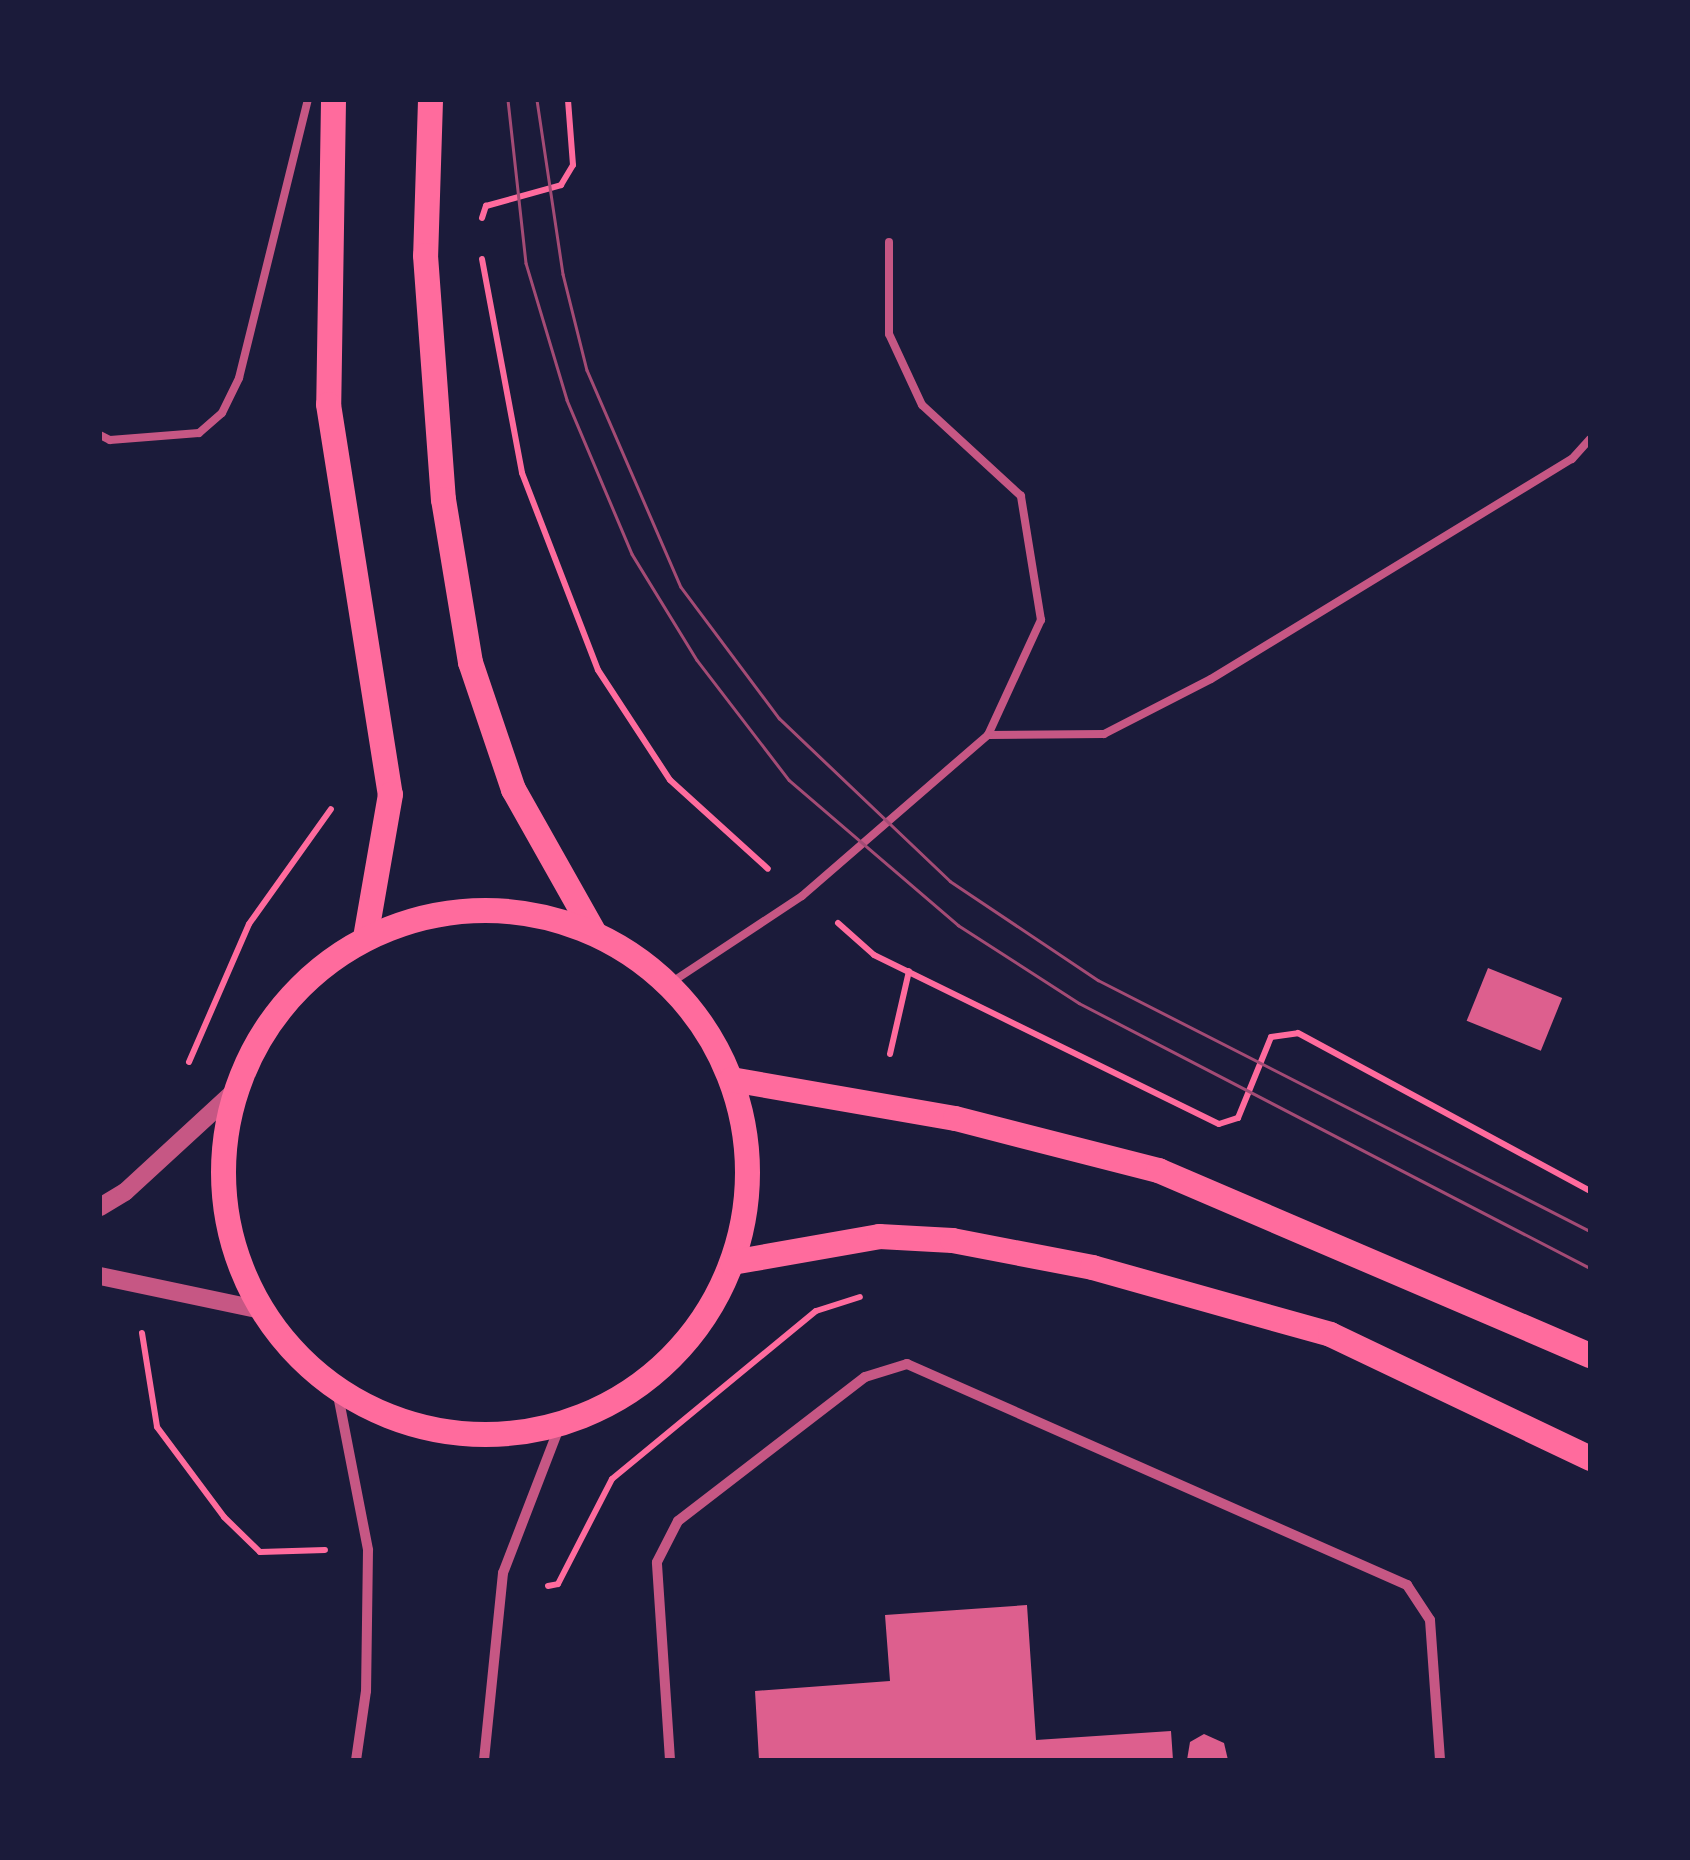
<!DOCTYPE html>
<style>
body{margin:0}
#map{position:relative;width:1690px;height:1860px;overflow:hidden;background:#1b1b3a;font-family:"Noto Sans",sans-serif}
div>[style]{position:absolute}
.building>*{inset:0;background:#dd5f8e;transform-origin:0 0}
.path>*{height:6px;margin:-3px;padding:0 3px;transform-origin:3px;border-radius:3px;background:#ff6b9d}
.service>*{height:8px;margin:-4px;padding:0 4px;transform-origin:4px;border-radius:4px;background:#c65784}
.minor>*{height:10px;margin:-5px;padding:0 5px;transform-origin:5px;border-radius:5px;background:#c65784}
.tertiary>*{height:18px;margin:-9px;padding:0 9px;transform-origin:9px;border-radius:9px;background:#c65784}
.primary>*{height:25px;margin:-12.5px;padding:0 12.5px;transform-origin:12.5px;border-radius:12.5px;background:#ff6b9d}
.primary>.ring{margin:-12.5px;padding:0;box-sizing:content-box;background:none;border:25px solid #ff6b9d;border-radius:50%}
.tram>*{height:2.5px;margin:-1.25px;padding:0 1.25px;transform-origin:1.25px;border-radius:1.25px;background:#a44b75}
span{translate:-50% -50%;white-space:nowrap;text-align:center;line-height:1.15;-webkit-text-stroke:9px #1b1b3a;paint-order:stroke}
.frame{position:absolute;inset:0;border:102px solid #1b1b3a;pointer-events:none}
</style>
<div id="map">
<div class="building">
<i style="left:1488px;top:968px;width:80px;height:57px;rotate:22deg"></i>
<i style="clip-path:polygon(1027px 1605px,1036px 1740px,1171px 1731px,1173px 1760px,759px 1760px,755px 1691px,890px 1681px,885px 1615px)"></i>
<i style="clip-path:polygon(1204px 1734px,1224px 1743px,1228px 1760px,1187px 1760px,1190px 1742px)"></i>
</div>
<div class="path">
<i style="left:482px;top:218px;width:13px;rotate:-72deg"></i>
<i style="left:486px;top:206px;width:78px;rotate:-15.6deg"></i>
<i style="left:561px;top:185px;width:23px;rotate:-59deg"></i>
<i style="left:573px;top:165px;width:65px;rotate:-94.4deg"></i>
<i style="left:482px;top:259px;width:218px;rotate:79.4deg"></i>
<i style="left:522px;top:473px;width:211px;rotate:68.9deg"></i>
<i style="left:598px;top:670px;width:131px;rotate:56.8deg"></i>
<i style="left:670px;top:780px;width:132px;rotate:42.2deg"></i>
<i style="left:838px;top:923px;width:48px;rotate:41.6deg"></i>
<i style="left:874px;top:955px;width:384px;rotate:26.1deg"></i>
<i style="left:1219px;top:1124px;width:20px;rotate:-18deg"></i>
<i style="left:1238px;top:1118px;width:87px;rotate:-67.8deg"></i>
<i style="left:1271px;top:1037px;width:27px;rotate:-8deg"></i>
<i style="left:1298px;top:1033px;width:332px;rotate:28.4deg"></i>
<i style="left:890px;top:1054px;width:85px;rotate:-77.1deg"></i>
<i style="left:189px;top:1062px;width:150px;rotate:-66.5deg"></i>
<i style="left:249px;top:924px;width:141px;rotate:-54.5deg"></i>
<i style="left:142px;top:1333px;width:95px;rotate:80.9deg"></i>
<i style="left:157px;top:1427px;width:112px;rotate:53.3deg"></i>
<i style="left:224px;top:1517px;width:50px;rotate:44.2deg"></i>
<i style="left:260px;top:1552px;width:65px;rotate:-1.8deg"></i>
<i style="left:548px;top:1586px;width:10px;rotate:-11deg"></i>
<i style="left:558px;top:1584px;width:118px;rotate:-62.8deg"></i>
<i style="left:612px;top:1479px;width:264px;rotate:-39.5deg"></i>
<i style="left:816px;top:1311px;width:46px;rotate:-17.7deg"></i>
</div>
<div class="service">
<i style="left:100px;top:435px;width:11px;rotate:27deg"></i>
<i style="left:110px;top:440px;width:89px;rotate:-4.5deg"></i>
<i style="left:199px;top:433px;width:30px;rotate:-41deg"></i>
<i style="left:222px;top:413px;width:39px;rotate:-64deg"></i>
<i style="left:239px;top:378px;width:286px;rotate:-76.1deg"></i>
<i style="left:988px;top:735px;width:116px;rotate:-0.5deg"></i>
<i style="left:1104px;top:734px;width:120px;rotate:-27.2deg"></i>
<i style="left:1211px;top:679px;width:423px;rotate:-31.4deg"></i>
<i style="left:1572px;top:459px;width:27px;rotate:-48deg"></i>
<i style="left:669px;top:984px;width:159px;rotate:-33.5deg"></i>
<i style="left:802px;top:896px;width:246px;rotate:-40.9deg"></i>
<i style="left:988px;top:735px;width:127px;rotate:-65.3deg"></i>
<i style="left:1041px;top:620px;width:126px;rotate:-99.2deg"></i>
<i style="left:1021px;top:496px;width:134px;rotate:-137.4deg"></i>
<i style="left:922px;top:405px;width:78px;rotate:-114.9deg"></i>
<i style="left:889px;top:334px;width:92px;rotate:-90deg"></i>
</div>
<div class="minor">
<i style="left:337px;top:1390px;width:163px;rotate:79deg"></i>
<i style="left:368px;top:1550px;width:141px;rotate:90.8deg"></i>
<i style="left:366px;top:1691px;width:70px;rotate:98.2deg"></i>
<i style="left:484px;top:1760px;width:188px;rotate:-84.2deg"></i>
<i style="left:503px;top:1573px;width:161px;rotate:-68.9deg"></i>
<i style="left:670px;top:1760px;width:198px;rotate:-93.8deg"></i>
<i style="left:657px;top:1562px;width:46px;rotate:-62.9deg"></i>
<i style="left:678px;top:1521px;width:236px;rotate:-37.6deg"></i>
<i style="left:865px;top:1377px;width:44px;rotate:-17.2deg"></i>
<i style="left:907px;top:1364px;width:547px;rotate:23.85deg"></i>
<i style="left:1407px;top:1585px;width:42px;rotate:56.7deg"></i>
<i style="left:1430px;top:1620px;width:140px;rotate:85.9deg"></i>
</div>
<div class="tertiary">
<i style="left:100px;top:1207px;width:29px;rotate:-31deg"></i>
<i style="left:125px;top:1192px;width:149px;rotate:-42.6deg"></i>
<i style="left:100px;top:1276px;width:165px;rotate:11.9deg"></i>
</div>
<div class="primary">
<i style="left:333px;top:100px;width:304px;rotate:90.9deg"></i>
<i style="left:328px;top:404px;width:395px;rotate:81deg"></i>
<i style="left:390px;top:794px;width:145px;rotate:99.9deg"></i>
<i style="left:430px;top:100px;width:155px;rotate:91.8deg"></i>
<i style="left:425px;top:255px;width:245px;rotate:85.8deg"></i>
<i style="left:443px;top:499px;width:165px;rotate:80.6deg"></i>
<i style="left:470px;top:662px;width:134px;rotate:71.3deg"></i>
<i style="left:513px;top:789px;width:163px;rotate:60.6deg"></i>
<i class="ring" style="left:223px;top:910px;width:499px;height:499px"></i>
<i style="left:731px;top:1079px;width:227px;rotate:9.9deg"></i>
<i style="left:955px;top:1118px;width:210px;rotate:14.4deg"></i>
<i style="left:1158px;top:1170px;width:470px;rotate:23.2deg"></i>
<i style="left:732px;top:1262px;width:149px;rotate:-10deg"></i>
<i style="left:879px;top:1236px;width:73px;rotate:3.1deg"></i>
<i style="left:952px;top:1240px;width:143px;rotate:10.9deg"></i>
<i style="left:1092px;top:1267px;width:247px;rotate:15.7deg"></i>
<i style="left:1330px;top:1334px;width:288px;rotate:25.5deg"></i>
</div>
<div class="tram">
<i style="left:508px;top:100px;width:164px;rotate:83.7deg"></i>
<i style="left:526px;top:263px;width:143px;rotate:73.3deg"></i>
<i style="left:567px;top:400px;width:167px;rotate:67.1deg"></i>
<i style="left:632px;top:554px;width:124px;rotate:58.5deg"></i>
<i style="left:697px;top:660px;width:151px;rotate:52.5deg"></i>
<i style="left:789px;top:780px;width:223px;rotate:40.6deg"></i>
<i style="left:958px;top:925px;width:144px;rotate:32.8deg"></i>
<i style="left:1079px;top:1003px;width:576px;rotate:27.41deg"></i>
<i style="left:537px;top:100px;width:176px;rotate:81.5deg"></i>
<i style="left:563px;top:274px;width:99px;rotate:76deg"></i>
<i style="left:587px;top:370px;width:236px;rotate:66.6deg"></i>
<i style="left:681px;top:587px;width:164px;rotate:53.2deg"></i>
<i style="left:779px;top:718px;width:236px;rotate:43.6deg"></i>
<i style="left:950px;top:881px;width:178px;rotate:33.8deg"></i>
<i style="left:1098px;top:980px;width:552px;rotate:27.03deg"></i>
</div>
<div class="frame"></div>
</div>
